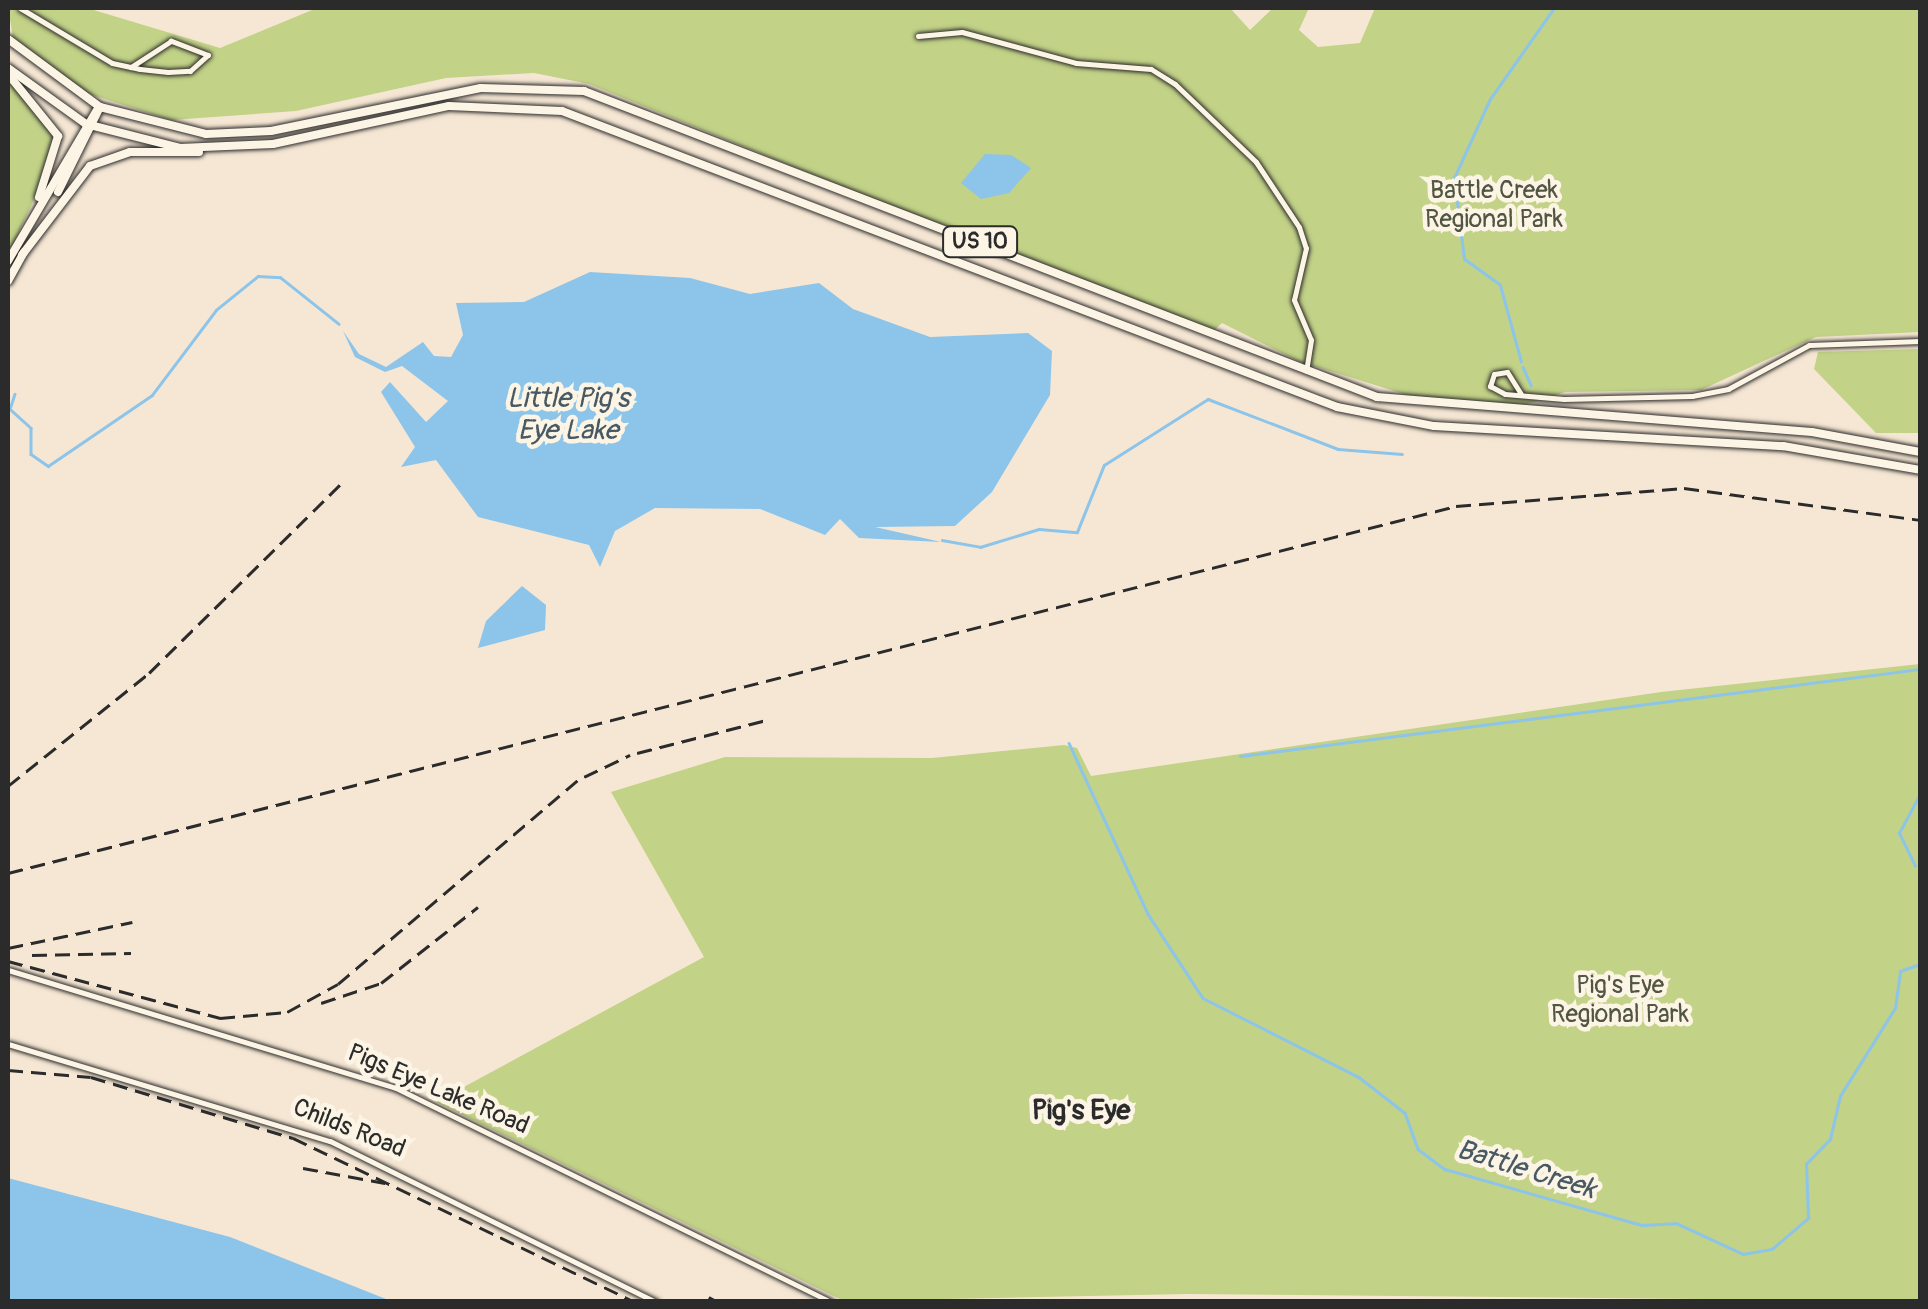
<!DOCTYPE html>
<style>
body{margin:0}
#map{position:relative;width:1928px;height:1309px;overflow:hidden;background:#f6e7d4;font-family:Pangolin,sans-serif}
div>[style]{position:absolute}
.green>*{inset:0;background:#c2d287}
.water>*{inset:0;background:#8cc4ea}
.stream>*{height:2.5px;margin:-1.25px;padding:0 1.25px;transform-origin:1.25px;border-radius:1.25px;background:#8cc4ea}
.roads{filter:drop-shadow(0 0 2px #2b2b2b) drop-shadow(0 0 2px #2b2b2b)}
.minor>*{height:5px;margin:-2.5px;padding:0 2.5px;transform-origin:2.5px;border-radius:2.5px;background:#fcf5e5}
.trunk>*{height:8px;margin:-4px;padding:0 4px;transform-origin:4px;border-radius:4px;background:#fcf5e5}
.rail>*{height:2.5px;margin-top:-1.25px;transform-origin:0;background:repeating-linear-gradient(90deg,#2b2b2b 0 15px,transparent 0 23px)}
span{translate:-50% -50%;white-space:nowrap;text-align:center;line-height:1.15;-webkit-text-stroke:9px #fcf5e5;paint-order:stroke}
.shield-label span{padding:2px 8px;background:#fcf5e5;border:2px solid;border-radius:8px;-webkit-text-stroke-width:0}
.shield-label{font-size:22px;color:#2b2b2b;font-weight:700}
.park-label{font-size:25px;color:#515542}
.street-label{font-size:25px;color:#2b2b2b}
.water-label{font-size:28px;color:#485964;font-style:italic}
.neighbourhood-label{font-size:28px;color:#2b2b2b;font-weight:700}
.frame{position:absolute;inset:0;border:10px solid #2b2b2b;pointer-events:none}
</style>
<div id="map">
<div class="green">
<i style="clip-path:polygon(8px 8px,87px 8px,220px 48px,317px 8px,1230px 8px,1250px 30px,1273px 8px,1309px 8px,1299px 30px,1318px 47px,1360px 43px,1375px 8px,1920px 8px,1920px 332px,1816px 337px,1701px 390px,1565px 392px,1518px 407px,1423px 400px,1298px 361px,1222px 323px,1209px 335px,589px 84px,534px 73px,446px 78px,296px 111px,171px 120px,86px 93px,13px 37px)"></i>
<i style="clip-path:polygon(8px 80px,49px 123px,58px 148px,8px 255px)"></i>
<i style="clip-path:polygon(1920px 349px,1920px 433px,1876px 433px,1814px 369px,1818px 352px)"></i>
<i style="clip-path:polygon(1920px 664px,1920px 1301px,1188px 1294px,844px 1301px,436px 1102px,704px 957px,611px 792px,725px 757px,932px 758px,1064px 745px,1077px 748px,1091px 776px,1661px 692px)"></i>
</div>
<div class="water">
<i style="clip-path:polygon(985px 154px,1011px 155px,1031px 168px,1009px 193px,981px 199px,961px 183px)"></i>
<i style="clip-path:polygon(590px 272px,690px 278px,750px 294px,819px 283px,853px 309px,930px 337px,1028px 333px,1052px 351px,1050px 395px,992px 492px,955px 526px,875px 527px,941px 542px,859px 538px,840px 519px,825px 535px,760px 509px,655px 508px,615px 531px,600px 567px,589px 545px,478px 517px,436px 460px,401px 467px,415px 447px,381px 392px,390px 382px,426px 422px,448px 401px,402px 366px,385px 372px,355px 357px,343px 331px,359px 354px,386px 367px,423px 342px,434px 356px,451px 357px,463px 335px,456px 303px,524px 302px)"></i>
<i style="clip-path:polygon(522px 586px,546px 605px,545px 630px,478px 648px,486px 621px)"></i>
<i style="clip-path:polygon(8px 1178px,230px 1237px,391px 1301px,8px 1301px)"></i>
</div>
<div class="stream">
<i style="left:1521px;top:362px;width:80px;rotate:-105.3deg"></i>
<i style="left:1500px;top:285px;width:44px;rotate:-144.2deg"></i>
<i style="left:1464px;top:259px;width:82px;rotate:-97deg"></i>
<i style="left:1454px;top:178px;width:87px;rotate:-65.5deg"></i>
<i style="left:1490px;top:99px;width:111px;rotate:-54.9deg"></i>
<i style="left:1523px;top:367px;width:20px;rotate:66deg"></i>
<i style="left:15px;top:394px;width:16px;rotate:108deg"></i>
<i style="left:10px;top:409px;width:28px;rotate:42deg"></i>
<i style="left:31px;top:428px;width:26px;rotate:90deg"></i>
<i style="left:31px;top:454px;width:21px;rotate:35deg"></i>
<i style="left:48px;top:466px;width:126px;rotate:-34.3deg"></i>
<i style="left:152px;top:395px;width:106px;rotate:-53deg"></i>
<i style="left:216px;top:310px;width:54px;rotate:-39deg"></i>
<i style="left:258px;top:276px;width:22px;rotate:3deg"></i>
<i style="left:280px;top:277px;width:75px;rotate:38.5deg"></i>
<i style="left:942px;top:540px;width:39px;rotate:10deg"></i>
<i style="left:980px;top:547px;width:62px;rotate:-17deg"></i>
<i style="left:1039px;top:529px;width:38px;rotate:5deg"></i>
<i style="left:1077px;top:532px;width:72px;rotate:-68.1deg"></i>
<i style="left:1104px;top:465px;width:123px;rotate:-32.4deg"></i>
<i style="left:1208px;top:399px;width:139px;rotate:21deg"></i>
<i style="left:1338px;top:449px;width:64px;rotate:4.5deg"></i>
<i style="left:1069px;top:743px;width:188px;rotate:65.2deg"></i>
<i style="left:1148px;top:914px;width:100px;rotate:56.8deg"></i>
<i style="left:1203px;top:998px;width:175px;rotate:26.9deg"></i>
<i style="left:1359px;top:1077px;width:58px;rotate:38deg"></i>
<i style="left:1405px;top:1113px;width:38px;rotate:70deg"></i>
<i style="left:1418px;top:1149px;width:34px;rotate:37deg"></i>
<i style="left:1445px;top:1169px;width:205px;rotate:15.9deg"></i>
<i style="left:1642px;top:1225px;width:34px;rotate:-3deg"></i>
<i style="left:1676px;top:1223px;width:74px;rotate:24.8deg"></i>
<i style="left:1743px;top:1254px;width:29px;rotate:-10deg"></i>
<i style="left:1772px;top:1249px;width:48px;rotate:-40.7deg"></i>
<i style="left:1808px;top:1218px;width:54px;rotate:-92.1deg"></i>
<i style="left:1806px;top:1164px;width:35px;rotate:-46deg"></i>
<i style="left:1830px;top:1139px;width:44px;rotate:-76.9deg"></i>
<i style="left:1840px;top:1096px;width:104px;rotate:-58deg"></i>
<i style="left:1895px;top:1008px;width:37px;rotate:-82deg"></i>
<i style="left:1900px;top:971px;width:21px;rotate:-19deg"></i>
<i style="left:1240px;top:756px;width:686px;rotate:-7.29deg"></i>
<i style="left:1915px;top:866px;width:37px;rotate:-116deg"></i>
<i style="left:1899px;top:833px;width:44px;rotate:-61.7deg"></i>
</div>
<div class="roads">
<div class="minor">
<i style="left:20px;top:8px;width:107px;rotate:30.9deg"></i>
<i style="left:112px;top:63px;width:19px;rotate:12deg"></i>
<i style="left:131px;top:67px;width:9px;rotate:13deg"></i>
<i style="left:140px;top:69px;width:28px;rotate:6deg"></i>
<i style="left:168px;top:72px;width:22px;rotate:-3deg"></i>
<i style="left:190px;top:71px;width:24px;rotate:-42deg"></i>
<i style="left:208px;top:55px;width:40px;rotate:-159deg"></i>
<i style="left:171px;top:41px;width:48px;rotate:147deg"></i>
<i style="left:918px;top:36px;width:44px;rotate:-5.2deg"></i>
<i style="left:962px;top:32px;width:118px;rotate:15.2deg"></i>
<i style="left:1076px;top:63px;width:75px;rotate:4.6deg"></i>
<i style="left:1151px;top:69px;width:28px;rotate:32deg"></i>
<i style="left:1175px;top:84px;width:112px;rotate:43.9deg"></i>
<i style="left:1256px;top:162px;width:78px;rotate:56.5deg"></i>
<i style="left:1299px;top:227px;width:22px;rotate:72deg"></i>
<i style="left:1306px;top:248px;width:53px;rotate:103deg"></i>
<i style="left:1294px;top:300px;width:43px;rotate:67deg"></i>
<i style="left:1311px;top:340px;width:31px;rotate:99deg"></i>
<i style="left:1521px;top:394px;width:26px;rotate:-122deg"></i>
<i style="left:1507px;top:372px;width:13px;rotate:171deg"></i>
<i style="left:1494px;top:374px;width:13px;rotate:108deg"></i>
<i style="left:1490px;top:386px;width:17px;rotate:28deg"></i>
<i style="left:1505px;top:394px;width:59px;rotate:4.8deg"></i>
<i style="left:1564px;top:399px;width:128px;rotate:-1.3deg"></i>
<i style="left:1692px;top:396px;width:37px;rotate:-11deg"></i>
<i style="left:1728px;top:389px;width:92px;rotate:-28.5deg"></i>
<i style="left:1809px;top:345px;width:111px;rotate:-2.1deg"></i>
<i style="left:8px;top:970px;width:406px;rotate:16.9deg"></i>
<i style="left:396px;top:1088px;width:485px;rotate:26.2deg"></i>
<i style="left:8px;top:1044px;width:336px;rotate:16.8deg"></i>
<i style="left:330px;top:1141px;width:364px;rotate:26.3deg"></i>
</div>
<div class="trunk">
<i style="left:8px;top:39px;width:114px;rotate:36.5deg"></i>
<i style="left:100px;top:107px;width:109px;rotate:14.3deg"></i>
<i style="left:206px;top:134px;width:65px;rotate:-2.6deg"></i>
<i style="left:271px;top:131px;width:214px;rotate:-11.6deg"></i>
<i style="left:481px;top:88px;width:103px;rotate:1.7deg"></i>
<i style="left:584px;top:91px;width:850px;rotate:21.1deg"></i>
<i style="left:1377px;top:397px;width:436px;rotate:4.6deg"></i>
<i style="left:1812px;top:432px;width:110px;rotate:10.5deg"></i>
<i style="left:8px;top:68px;width:96px;rotate:35.7deg"></i>
<i style="left:86px;top:124px;width:97px;rotate:14.3deg"></i>
<i style="left:180px;top:148px;width:93px;rotate:-2.5deg"></i>
<i style="left:273px;top:144px;width:180px;rotate:-12.2deg"></i>
<i style="left:449px;top:106px;width:113px;rotate:2.5deg"></i>
<i style="left:562px;top:111px;width:830px;rotate:20.9deg"></i>
<i style="left:1337px;top:407px;width:99px;rotate:11.1deg"></i>
<i style="left:1434px;top:426px;width:350px;rotate:3.3deg"></i>
<i style="left:1783px;top:446px;width:139px;rotate:9.9deg"></i>
<i style="left:8px;top:74px;width:80px;rotate:51.1deg"></i>
<i style="left:58px;top:136px;width:64px;rotate:107.3deg"></i>
<i style="left:58px;top:192px;width:95px;rotate:-63.7deg"></i>
<i style="left:22px;top:255px;width:112px;rotate:-52.6deg"></i>
<i style="left:90px;top:166px;width:42px;rotate:-19.3deg"></i>
<i style="left:130px;top:152px;width:69px"></i>
<i style="left:8px;top:261px;width:175px;rotate:-59.5deg"></i>
<i style="left:8px;top:281px;width:33px;rotate:-61deg"></i>
</div>
</div>
<div class="rail">
<i style="left:637px;top:753px;width:133px;rotate:-14.3deg"></i>
<i style="left:584px;top:777px;width:51px;rotate:-25.6deg"></i>
<i style="left:8px;top:786px;width:181px;rotate:-38.7deg"></i>
<i style="left:149px;top:673px;width:272px;rotate:-44.6deg"></i>
<i style="left:8px;top:873px;width:1494px;rotate:-14.22deg"></i>
<i style="left:1456px;top:506px;width:229px;rotate:-4.5deg"></i>
<i style="left:1684px;top:488px;width:238px;rotate:7.7deg"></i>
<i style="left:8px;top:948px;width:127px;rotate:-11.8deg"></i>
<i style="left:32px;top:955px;width:99px;rotate:-1.2deg"></i>
<i style="left:8px;top:961px;width:220px;rotate:15deg"></i>
<i style="left:220px;top:1018px;width:67px;rotate:-5.1deg"></i>
<i style="left:287px;top:1012px;width:58px;rotate:-28.8deg"></i>
<i style="left:338px;top:984px;width:315px;rotate:-40.4deg"></i>
<i style="left:321px;top:1003px;width:63px;rotate:-18.4deg"></i>
<i style="left:381px;top:983px;width:123px;rotate:-38.1deg"></i>
<i style="left:8px;top:1070px;width:83px;rotate:4.8deg"></i>
<i style="left:91px;top:1077px;width:211px;rotate:16.8deg"></i>
<i style="left:293px;top:1138px;width:379px;rotate:25.6deg"></i>
<i style="left:303px;top:1168px;width:89px;rotate:10.3deg"></i>
<i style="left:709px;top:1297px;width:10px;rotate:29deg"></i>
</div>
<div class="shield-label">
<span style="left:980px;top:242px">US 10</span>
</div>
<div class="park-label">
<span style="left:1494px;top:206px">Battle Creek<br>Regional Park</span>
<span style="left:1620px;top:1001px">Pig's Eye<br>Regional Park</span>
</div>
<div class="street-label">
<span style="left:438px;top:1090px;rotate:23deg">Pigs Eye Lake Road</span>
<span style="left:349px;top:1129px;rotate:22deg">Childs Road</span>
</div>
<div class="water-label">
<span style="left:568px;top:415px">Little Pig's<br>Eye Lake</span>
<span style="left:1526px;top:1170px;rotate:17deg">Battle Creek</span>
</div>
<div class="neighbourhood-label">
<span style="left:1081px;top:1111px">Pig's Eye</span>
</div>
<div class="frame"></div>
</div>
